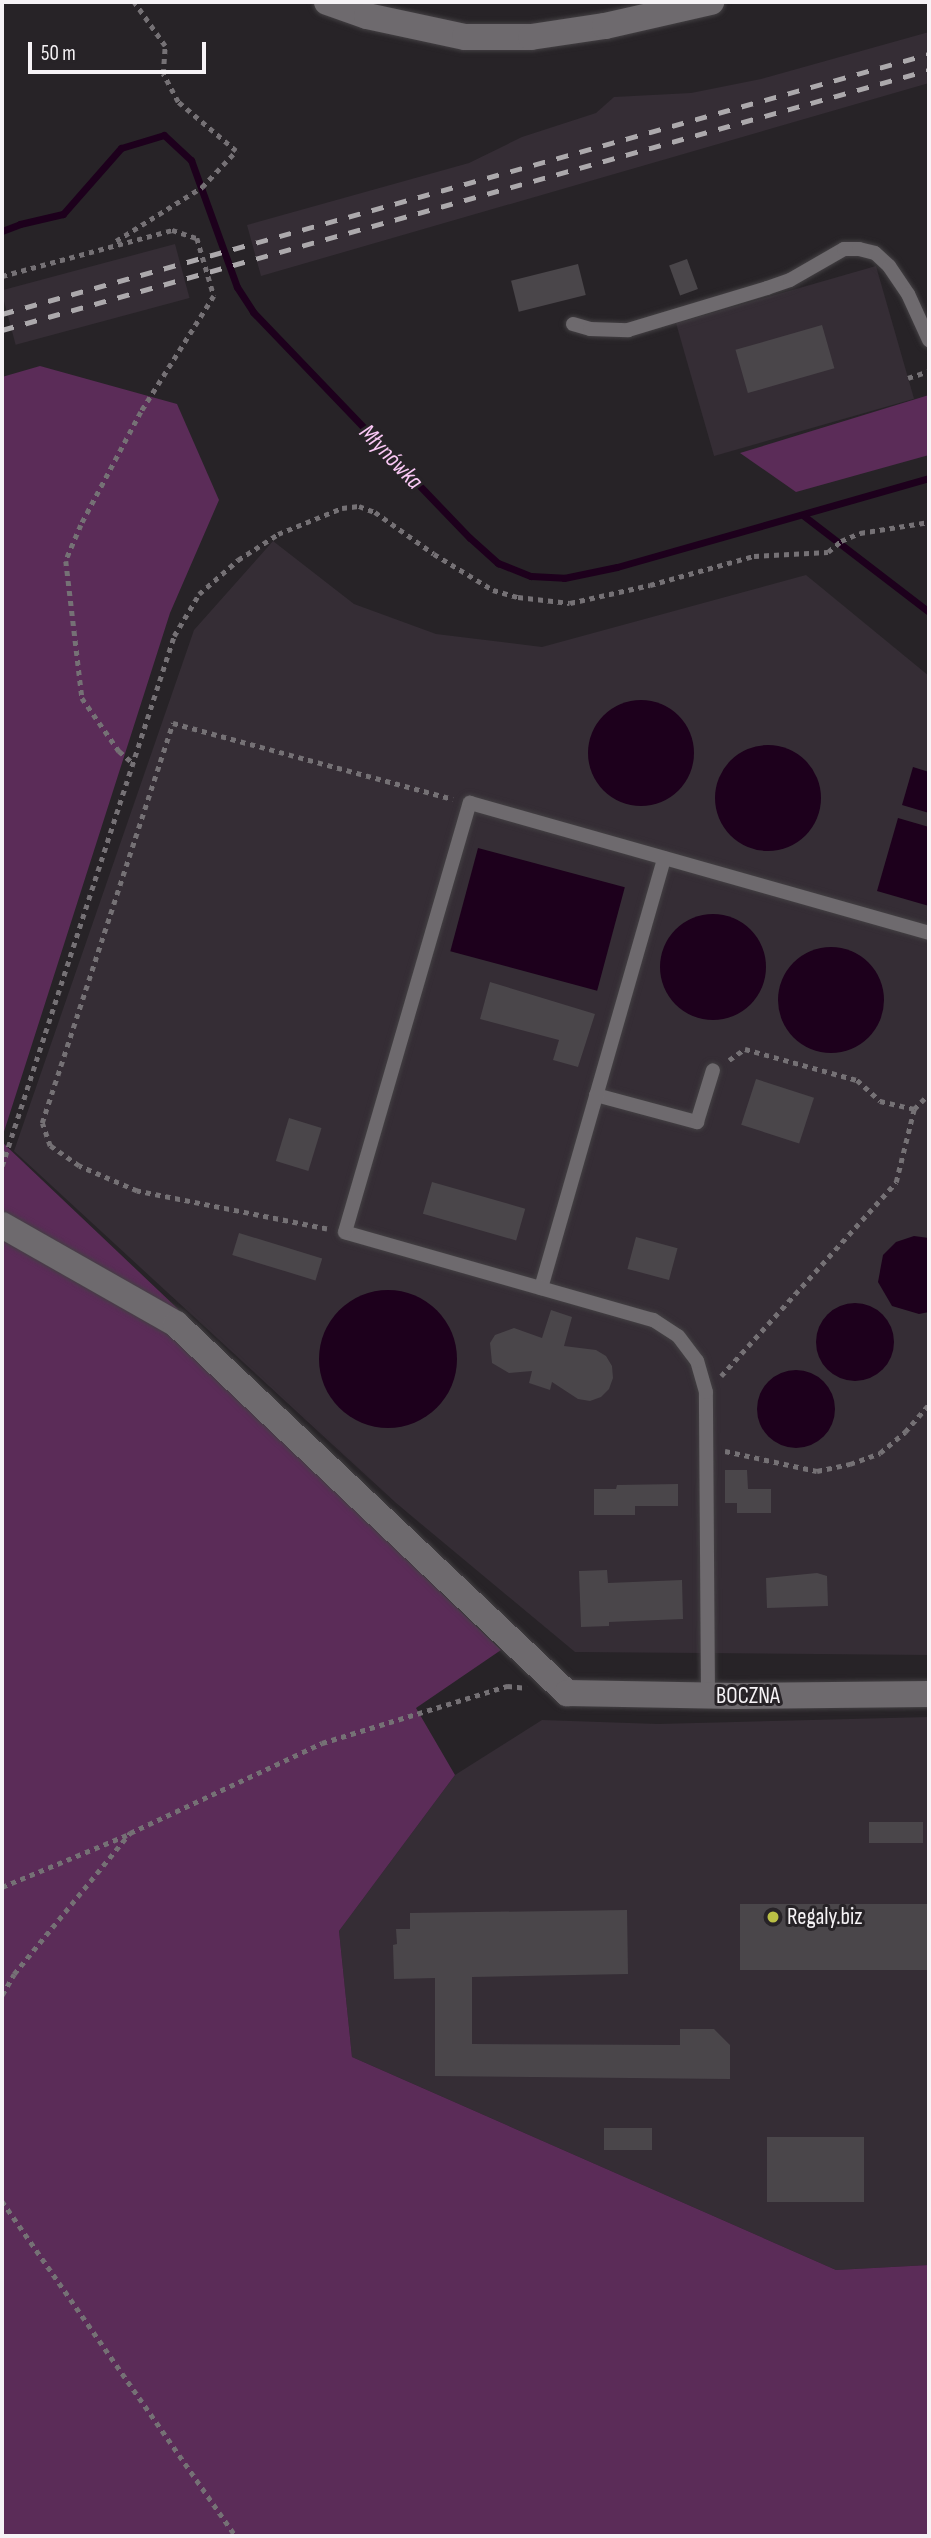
<!DOCTYPE html>
<meta charset="utf-8">
<style>
body{margin:0}
#map{position:relative;width:931px;height:2538px;overflow:hidden;background:#272327;font-family:"Sofia Sans Condensed",sans-serif}
div>[style]{position:absolute}
.built>*{inset:0;background:#352d35;transform-origin:0 0}
.green>*{inset:0;background:#5b2c58}
.water>*{inset:0;background:#1d001c;transform-origin:0 0}
.round{border-radius:50%}
.stream>*{height:7px;margin:-3.5px;padding:0 3.5px;transform-origin:3.5px;border-radius:3.5px;background:#1d001c}
.building>*{inset:0;background:#4a464a;transform-origin:0 0}
.path>*{height:4.5px;margin-top:-2.25px;transform-origin:0;background:repeating-linear-gradient(90deg,#757175 0 5px,transparent 0 10px)}
.roads{filter:drop-shadow(0 0 2px #434043) drop-shadow(0 0 2px #434043)}
.lane>*{height:14px;margin:-7px;padding:0 7px;transform-origin:7px;border-radius:7px;background:#6e6a6e}
.street>*{height:26px;margin:-13px;padding:0 13px;transform-origin:13px;border-radius:13px;background:#6e6a6e}
.rail>*{height:5px;margin-top:-2.5px;transform-origin:0;background:repeating-linear-gradient(90deg,#aca9ac 0 12px,transparent 0 24px)}
.dots>*{width:19px;height:19px;translate:-50% -50%;box-sizing:border-box;border:4px solid #272327;border-radius:50%}
span{translate:-50% -50%;white-space:nowrap;text-align:center;line-height:1.15;-webkit-text-stroke:6px #272327;paint-order:stroke}
.street-label{font-size:23px;color:#f6f3f6}
.poi-label{font-size:23px;color:#f6f3f6}
.left{translate:0 -50%;text-align:left}
.water-label{font-size:24px;color:#fac8f5;font-style:italic}
.frame{position:absolute;inset:0;border:4px solid #f6f3f6;pointer-events:none}
.scale{position:absolute;left:28px;top:42px;width:178px;height:32px;box-sizing:border-box;border:4px solid #f6f3f6;border-top:0;padding-left:9px;font-size:21px;line-height:24px;white-space:nowrap;color:#f6f3f6;-webkit-text-stroke:5px #272327;paint-order:stroke}
</style>
<div id="map">
<div class="built">
<i style="clip-path:polygon(929px 32px,929px 83px,261px 276px,247px 225px,469px 163px,522px 137px,596px 113px,614px 97px,691px 93px,761px 79px)"></i>
<i style="left:175px;top:244px;width:56px;height:180px;rotate:75deg"></i>
<i style="left:876px;top:266px;width:138px;height:208px;rotate:74deg"></i>
<i style="clip-path:polygon(273px 541px,354px 604px,436px 634px,542px 647px,806px 575px,929px 676px,929px 1655px,575px 1652px,396px 1503px,14px 1151px,194px 630px)"></i>
<i style="clip-path:polygon(929px 1717px,929px 2265px,836px 2270px,352px 2057px,339px 1931px,455px 1775px,542px 1720px,658px 1724px)"></i>
</div>
<div class="green">
<i style="clip-path:polygon(40px 366px,177px 404px,219px 500px,170px 613px,2px 1138px,2px 377px)"></i>
<i style="clip-path:polygon(929px 395px,929px 455px,796px 492px,740px 453px)"></i>
<i style="clip-path:polygon(2px 1142px,178px 1309px,172px 1335px,501px 1650px,416px 1708px,455px 1775px,339px 1931px,352px 2057px,836px 2270px,929px 2265px,929px 2536px,2px 2536px)"></i>
</div>
<div class="water">
<i class="round" style="left:588px;top:700px;width:106px;height:106px"></i>
<i class="round" style="left:715px;top:745px;width:106px;height:106px"></i>
<i style="clip-path:polygon(913px 767px,929px 772px,929px 813px,902px 805px)"></i>
<i style="clip-path:polygon(898px 818px,929px 827px,929px 906px,877px 891px)"></i>
<i style="left:478px;top:848px;width:152px;height:107px;rotate:15deg"></i>
<i class="round" style="left:660px;top:914px;width:106px;height:106px"></i>
<i class="round" style="left:778px;top:947px;width:106px;height:106px"></i>
<i style="clip-path:polygon(914px 1236px,929px 1238px,929px 1312px,919px 1314px,892px 1306px,878px 1282px,883px 1255px,896px 1242px)"></i>
<i class="round" style="left:319px;top:1290px;width:138px;height:138px"></i>
<i class="round" style="left:816px;top:1303px;width:78px;height:78px"></i>
<i class="round" style="left:757px;top:1370px;width:78px;height:78px"></i>
</div>
<div class="stream">
<i style="left:2px;top:231px;width:19px;rotate:-21deg"></i>
<i style="left:20px;top:224px;width:44px;rotate:-13.1deg"></i>
<i style="left:63px;top:214px;width:88px;rotate:-48.7deg"></i>
<i style="left:121px;top:148px;width:45px;rotate:-16.8deg"></i>
<i style="left:164px;top:135px;width:37px;rotate:43deg"></i>
<i style="left:191px;top:160px;width:135px;rotate:70.1deg"></i>
<i style="left:237px;top:287px;width:30px;rotate:57deg"></i>
<i style="left:253px;top:312px;width:313px;rotate:46.2deg"></i>
<i style="left:470px;top:538px;width:38px;rotate:42deg"></i>
<i style="left:498px;top:563px;width:35px;rotate:22deg"></i>
<i style="left:531px;top:576px;width:33px;rotate:3deg"></i>
<i style="left:564px;top:578px;width:54px;rotate:-11.7deg"></i>
<i style="left:617px;top:567px;width:324px;rotate:-15.9deg"></i>
<i style="left:804px;top:516px;width:158px;rotate:37.5deg"></i>
</div>
<div class="building">
<i style="left:687px;top:259px;width:32px;height:19px;rotate:70deg"></i>
<i style="left:578px;top:264px;width:32px;height:69px;rotate:76deg"></i>
<i style="left:822px;top:325px;width:45px;height:90px;rotate:74deg"></i>
<i style="clip-path:polygon(490px 982px,595px 1014px,578px 1067px,553px 1060px,559px 1040px,480px 1019px)"></i>
<i style="left:756px;top:1079px;width:61px;height:48px;rotate:18deg"></i>
<i style="left:289px;top:1118px;width:34px;height:45px;rotate:17deg"></i>
<i style="left:432px;top:1182px;width:97px;height:33px;rotate:16deg"></i>
<i style="left:239px;top:1233px;width:87px;height:23px;rotate:17deg"></i>
<i style="left:636px;top:1237px;width:43px;height:33px;rotate:15deg"></i>
<i style="clip-path:polygon(551px 1310px,572px 1317px,564px 1346px,596px 1350px,606px 1356px,612px 1366px,613px 1378px,609px 1389px,601px 1397px,590px 1401px,578px 1399px,552px 1382px,550px 1390px,529px 1383px,532px 1371px,509px 1373px,492px 1363px,490px 1343px,495px 1335px,514px 1328px,542px 1338px)"></i>
<i style="clip-path:polygon(725px 1470px,747px 1470px,748px 1489px,771px 1489px,771px 1513px,737px 1513px,737px 1503px,725px 1503px)"></i>
<i style="clip-path:polygon(678px 1484px,678px 1506px,635px 1506px,635px 1515px,594px 1515px,594px 1489px,616px 1489px,617px 1485px)"></i>
<i style="clip-path:polygon(607px 1570px,608px 1583px,682px 1580px,683px 1619px,609px 1622px,609px 1626px,581px 1627px,579px 1571px)"></i>
<i style="clip-path:polygon(817px 1573px,827px 1576px,828px 1606px,767px 1608px,766px 1578px)"></i>
<i style="left:869px;top:1822px;width:54px;height:21px"></i>
<i style="left:929px;top:1904px;width:66px;height:189px;rotate:90deg"></i>
<i style="clip-path:polygon(627px 1910px,628px 1974px,472px 1977px,472px 2044px,680px 2045px,680px 2029px,714px 2029px,730px 2045px,730px 2079px,435px 2076px,435px 1978px,394px 1979px,393px 1945px,397px 1944px,396px 1929px,410px 1929px,410px 1913px)"></i>
<i style="left:652px;top:2128px;width:22px;height:48px;rotate:90deg"></i>
<i style="left:767px;top:2137px;width:97px;height:65px"></i>
</div>
<div class="path">
<i style="left:116px;top:241px;width:102px;rotate:-32.1deg"></i>
<i style="left:202px;top:187px;width:50px;rotate:-46.6deg"></i>
<i style="left:236px;top:151px;width:76px;rotate:-139.8deg"></i>
<i style="left:178px;top:102px;width:32px;rotate:-118deg"></i>
<i style="left:163px;top:74px;width:28px;rotate:-86deg"></i>
<i style="left:165px;top:46px;width:54px;rotate:-125.2deg"></i>
<i style="left:2px;top:276px;width:176px;rotate:-15.1deg"></i>
<i style="left:172px;top:230px;width:26px;rotate:18deg"></i>
<i style="left:197px;top:238px;width:60px;rotate:73.7deg"></i>
<i style="left:214px;top:296px;width:137px;rotate:122.2deg"></i>
<i style="left:141px;top:412px;width:128px;rotate:118deg"></i>
<i style="left:81px;top:525px;width:39px;rotate:113deg"></i>
<i style="left:66px;top:561px;width:138px;rotate:83.3deg"></i>
<i style="left:82px;top:698px;width:65px;rotate:55.1deg"></i>
<i style="left:119px;top:751px;width:18px;rotate:41deg"></i>
<i style="left:908px;top:378px;width:22px;rotate:-18deg"></i>
<i style="left:729px;top:1060px;width:19px;rotate:-35deg"></i>
<i style="left:745px;top:1049px;width:116px;rotate:15.5deg"></i>
<i style="left:857px;top:1080px;width:31px;rotate:42deg"></i>
<i style="left:880px;top:1101px;width:35px;rotate:13deg"></i>
<i style="left:2px;top:1166px;width:557px;rotate:-72.02deg"></i>
<i style="left:174px;top:636px;width:49px;rotate:-59.2deg"></i>
<i style="left:199px;top:594px;width:52px;rotate:-41.1deg"></i>
<i style="left:238px;top:560px;width:48px;rotate:-33deg"></i>
<i style="left:278px;top:534px;width:69px;rotate:-22.1deg"></i>
<i style="left:342px;top:508px;width:17px;rotate:-7deg"></i>
<i style="left:359px;top:506px;width:17px;rotate:21deg"></i>
<i style="left:375px;top:512px;width:72px;rotate:35.4deg"></i>
<i style="left:434px;top:554px;width:69px;rotate:31.4deg"></i>
<i style="left:493px;top:590px;width:26px;rotate:16deg"></i>
<i style="left:518px;top:597px;width:52px;rotate:6.6deg"></i>
<i style="left:570px;top:603px;width:82px;rotate:-12.7deg"></i>
<i style="left:650px;top:585px;width:108px;rotate:-15.6deg"></i>
<i style="left:754px;top:556px;width:74px;rotate:-3.1deg"></i>
<i style="left:828px;top:552px;width:17px;rotate:-40deg"></i>
<i style="left:841px;top:541px;width:21px;rotate:-23deg"></i>
<i style="left:860px;top:533px;width:70px;rotate:-9.1deg"></i>
<i style="left:327px;top:1229px;width:194px;rotate:-168.7deg"></i>
<i style="left:137px;top:1191px;width:63px;rotate:-156.7deg"></i>
<i style="left:79px;top:1166px;width:35px;rotate:-145deg"></i>
<i style="left:50px;top:1146px;width:24px;rotate:-109deg"></i>
<i style="left:42px;top:1123px;width:421px;rotate:-71.9deg"></i>
<i style="left:173px;top:723px;width:290px;rotate:15.2deg"></i>
<i style="left:721px;top:1376px;width:261px;rotate:-47.9deg"></i>
<i style="left:896px;top:1182px;width:75px;rotate:-76.1deg"></i>
<i style="left:914px;top:1109px;width:21px;rotate:-45deg"></i>
<i style="left:725px;top:1451px;width:94px;rotate:12.3deg"></i>
<i style="left:817px;top:1471px;width:34px;rotate:-12deg"></i>
<i style="left:850px;top:1464px;width:32px;rotate:-20deg"></i>
<i style="left:880px;top:1453px;width:33px;rotate:-40deg"></i>
<i style="left:905px;top:1432px;width:37px;rotate:-49deg"></i>
<i style="left:2px;top:1887px;width:135px;rotate:-22.6deg"></i>
<i style="left:2px;top:1995px;width:24px;rotate:-60deg"></i>
<i style="left:14px;top:1974px;width:183px;rotate:-50.6deg"></i>
<i style="left:130px;top:1833px;width:212px;rotate:-25.1deg"></i>
<i style="left:322px;top:1743px;width:194px;rotate:-17.1deg"></i>
<i style="left:507px;top:1686px;width:20px;rotate:6deg"></i>
<i style="left:2px;top:2201px;width:409px;rotate:55.1deg"></i>
</div>
<div class="roads">
<div class="lane">
<i style="left:573px;top:324px;width:18px;rotate:16deg"></i>
<i style="left:590px;top:329px;width:38px;rotate:2deg"></i>
<i style="left:628px;top:330px;width:145px;rotate:-16.8deg"></i>
<i style="left:767px;top:288px;width:24px;rotate:-19deg"></i>
<i style="left:790px;top:280px;width:62px;rotate:-29.9deg"></i>
<i style="left:844px;top:249px;width:15px"></i>
<i style="left:859px;top:249px;width:16px;rotate:14deg"></i>
<i style="left:875px;top:253px;width:19px;rotate:43deg"></i>
<i style="left:889px;top:266px;width:34px;rotate:56deg"></i>
<i style="left:908px;top:294px;width:51px;rotate:65.5deg"></i>
<i style="left:596px;top:1095px;width:105px;rotate:15deg"></i>
<i style="left:697px;top:1122px;width:54px;rotate:-72.9deg"></i>
<i style="left:541px;top:1288px;width:447px;rotate:-74deg"></i>
<i style="left:708px;top:1696px;width:304px;rotate:-90.4deg"></i>
<i style="left:706px;top:1392px;width:32px;rotate:-106deg"></i>
<i style="left:697px;top:1361px;width:31px;rotate:-127deg"></i>
<i style="left:678px;top:1336px;width:30px;rotate:-147deg"></i>
<i style="left:653px;top:1320px;width:320px;rotate:-164.1deg"></i>
<i style="left:345px;top:1232px;width:447px;rotate:-73.8deg"></i>
<i style="left:470px;top:803px;width:477px;rotate:15.8deg"></i>
</div>
<div class="street">
<i style="left:327px;top:2px;width:42px;rotate:19.3deg"></i>
<i style="left:367px;top:16px;width:100px;rotate:12.1deg"></i>
<i style="left:465px;top:37px;width:66px"></i>
<i style="left:531px;top:37px;width:75px;rotate:-8.5deg"></i>
<i style="left:605px;top:26px;width:109px;rotate:-12.8deg"></i>
<i style="left:2px;top:1225px;width:200px;rotate:29.6deg"></i>
<i style="left:176px;top:1324px;width:538px;rotate:43.34deg"></i>
<i style="left:567px;top:1693px;width:168px;rotate:1deg"></i>
<i style="left:735px;top:1696px;width:194px;rotate:-0.6deg"></i>
</div>
</div>
<div class="rail">
<i style="left:2px;top:314px;width:963px;rotate:-15.67deg"></i>
<i style="left:2px;top:330px;width:963px;rotate:-15.67deg"></i>
</div>
<div class="dots">
<i style="left:773px;top:1917px;background:#bbc045"></i>
</div>
<div class="street-label">
<span style="left:748px;top:1696px">BOCZNA</span>
</div>
<div class="poi-label">
<span class="left" style="left:787px;top:1917px">Regaly.biz</span>
</div>
<div class="water-label">
<span style="left:391px;top:457px;rotate:46deg">Młynówka</span>
</div>
<div class="frame"></div>
<div class="scale">50 m</div>
</div>
